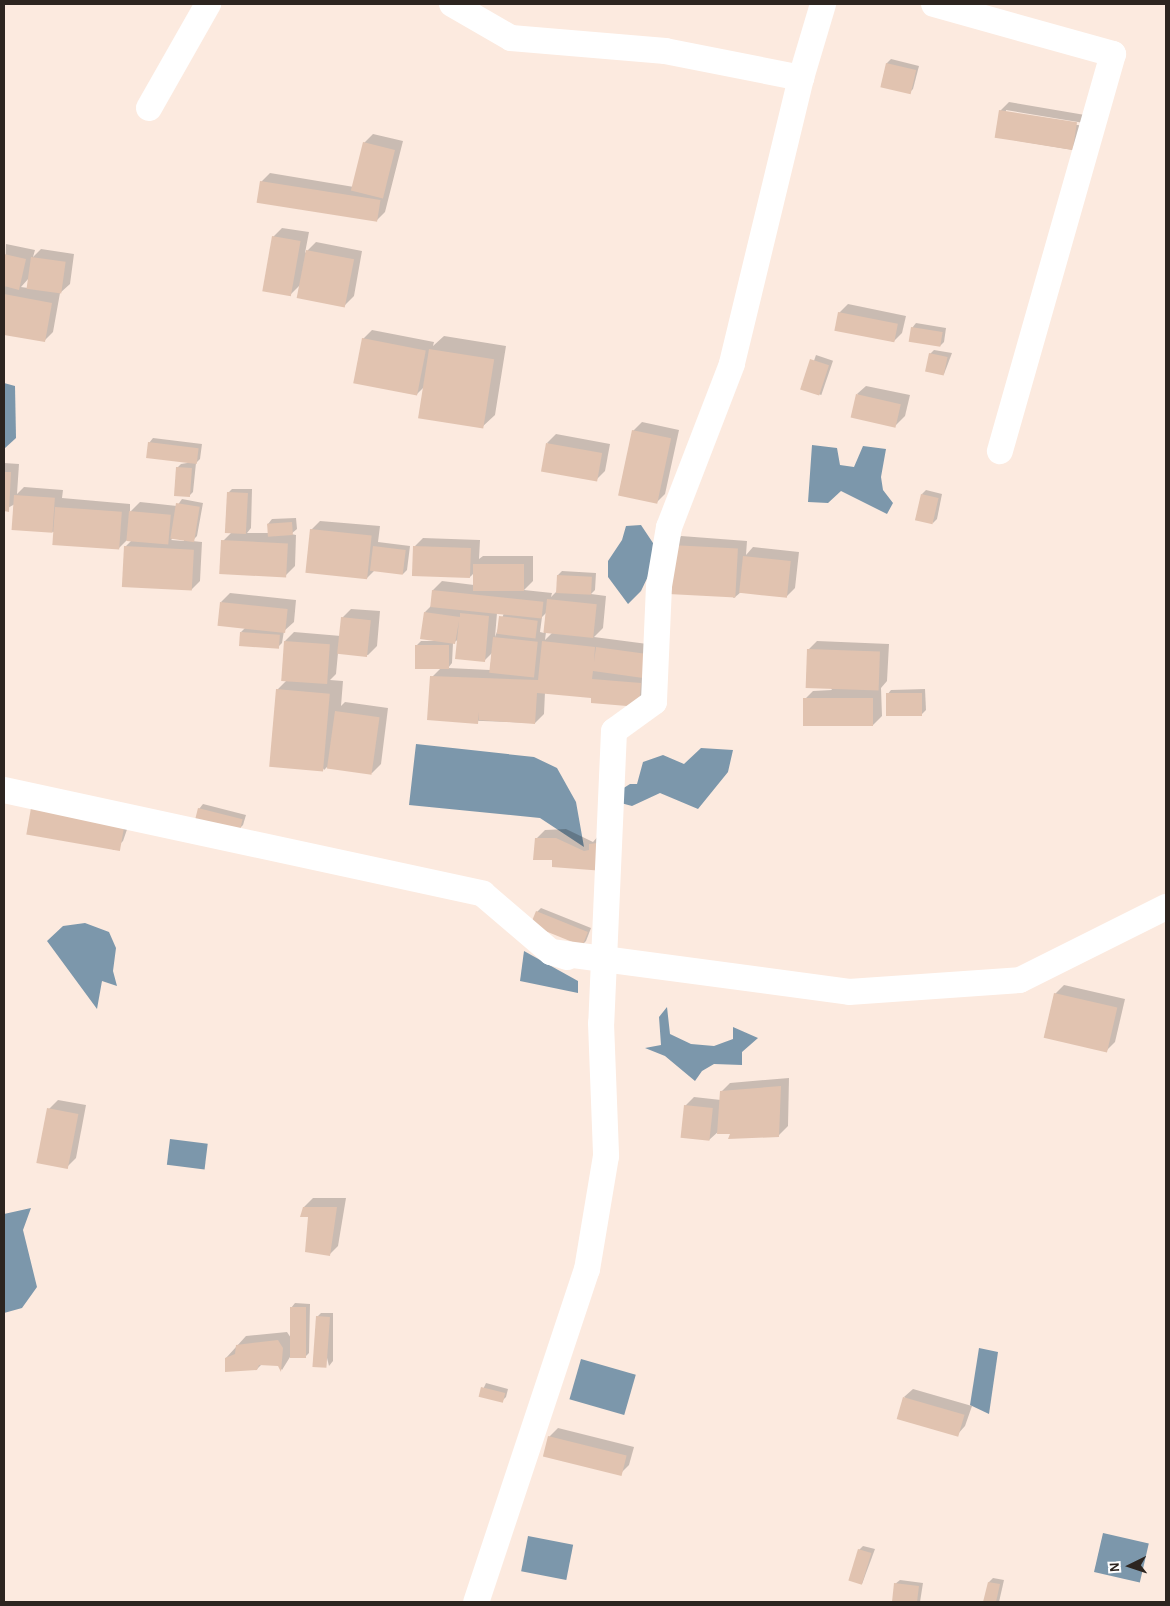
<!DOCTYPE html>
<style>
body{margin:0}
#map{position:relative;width:1170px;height:1606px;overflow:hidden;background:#fceadf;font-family:"Alegreya Sans",sans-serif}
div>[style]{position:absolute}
.water>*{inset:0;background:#7c97ab;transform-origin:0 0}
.shadow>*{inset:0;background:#0003;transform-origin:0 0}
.building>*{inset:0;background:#e1c3b0;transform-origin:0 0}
.street>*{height:26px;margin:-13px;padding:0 13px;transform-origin:13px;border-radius:13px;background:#fff}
span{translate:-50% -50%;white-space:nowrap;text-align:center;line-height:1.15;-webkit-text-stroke:4px #fff;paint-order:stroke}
.frame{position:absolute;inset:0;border:5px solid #2d2520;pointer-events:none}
.north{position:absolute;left:1105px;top:1541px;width:50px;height:50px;-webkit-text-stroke:4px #fff;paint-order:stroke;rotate:266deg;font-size:14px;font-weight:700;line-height:20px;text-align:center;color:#2d2520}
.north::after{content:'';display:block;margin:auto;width:18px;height:22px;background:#2d2520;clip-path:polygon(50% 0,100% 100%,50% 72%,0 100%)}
</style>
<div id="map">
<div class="water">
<i style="clip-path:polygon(4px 383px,15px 386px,16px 438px,4px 449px)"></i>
<i style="clip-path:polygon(812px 445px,837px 448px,840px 465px,854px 467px,863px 446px,886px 449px,881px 477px,883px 490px,893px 503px,887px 514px,841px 491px,828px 503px,808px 502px)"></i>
<i style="clip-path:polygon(641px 525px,653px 543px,652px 568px,641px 591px,628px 604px,608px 577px,608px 561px,622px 540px,626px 526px)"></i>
<i style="clip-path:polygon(416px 744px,534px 757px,557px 768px,576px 802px,584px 847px,540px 818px,409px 805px)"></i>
<i style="clip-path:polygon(701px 748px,733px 750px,728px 772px,698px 809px,660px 793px,632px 806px,617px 802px,619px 791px,630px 784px,637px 784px,643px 762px,663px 755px,684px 764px)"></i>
<i style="clip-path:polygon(85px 923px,109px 932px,116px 948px,113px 971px,117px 986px,102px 981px,97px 1009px,47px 941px,63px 926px)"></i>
<i style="clip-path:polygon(524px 951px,578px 981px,578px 993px,520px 981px)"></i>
<i style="clip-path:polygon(667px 1007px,670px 1034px,691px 1044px,714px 1046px,733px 1039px,733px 1027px,758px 1038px,742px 1052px,742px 1065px,714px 1064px,702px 1071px,695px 1081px,665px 1056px,645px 1048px,661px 1045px,659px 1017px)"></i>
<i style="left:170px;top:1139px;width:38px;height:26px;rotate:7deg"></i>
<i style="clip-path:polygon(31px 1208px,23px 1230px,37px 1287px,22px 1308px,4px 1313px,4px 1214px)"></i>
<i style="clip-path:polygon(979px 1348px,998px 1352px,989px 1414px,970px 1405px)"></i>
<i style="left:581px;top:1359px;width:57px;height:42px;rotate:16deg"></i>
<i style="left:1103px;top:1533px;width:47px;height:40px;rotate:13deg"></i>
<i style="left:528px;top:1536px;width:46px;height:36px;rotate:11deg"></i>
</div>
<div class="shadow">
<i style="clip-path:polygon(891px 59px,919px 66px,913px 89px,909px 93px,881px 86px,887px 63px)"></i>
<i style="clip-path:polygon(evenodd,1009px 102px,1085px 115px,1081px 141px,1073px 150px,996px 137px,1000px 111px,1009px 102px,1006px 110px,1084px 123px,1083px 126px,1006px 112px,1006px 110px)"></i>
<i style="clip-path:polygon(373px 134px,403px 141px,385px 212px,376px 221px,261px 182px,270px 173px,354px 187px,364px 143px)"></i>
<i style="clip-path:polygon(282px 228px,309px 232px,305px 253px,316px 242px,362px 251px,354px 296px,345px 305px,301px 284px,291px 294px,273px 237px)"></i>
<i style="clip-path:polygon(evenodd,6px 244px,35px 250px,33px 257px,41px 249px,74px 254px,70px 284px,60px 293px,53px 332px,44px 341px,4px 334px,6px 244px,29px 278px,28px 288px,21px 287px,29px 278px)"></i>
<i style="clip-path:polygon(848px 304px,906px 316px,902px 333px,893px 342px,839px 313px)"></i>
<i style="clip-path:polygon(916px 323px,946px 328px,944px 342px,940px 346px,912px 328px)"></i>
<i style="clip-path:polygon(372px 330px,434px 342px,433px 346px,444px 336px,506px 346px,495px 415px,481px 428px,424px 387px,417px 394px,363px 339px)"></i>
<i style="clip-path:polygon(934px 350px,952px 353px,944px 374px,930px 354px)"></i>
<i style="left:816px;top:355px;width:18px;height:36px;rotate:19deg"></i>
<i style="clip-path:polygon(866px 386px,910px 395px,905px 416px,896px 425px,857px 394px)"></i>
<i style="clip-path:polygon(642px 422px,679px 430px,665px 494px,656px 503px,633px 431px)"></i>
<i style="clip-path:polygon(556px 434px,610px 444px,605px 471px,596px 480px,547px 443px)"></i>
<i style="clip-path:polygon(153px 438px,202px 444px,200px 459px,196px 463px,193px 492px,189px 496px,177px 468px,181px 464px,193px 462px,149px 443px)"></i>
<i style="clip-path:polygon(evenodd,4px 463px,19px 464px,17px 494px,24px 487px,63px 490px,62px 498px,130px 504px,130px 512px,140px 502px,177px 506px,182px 499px,203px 503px,197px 536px,192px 541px,202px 542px,200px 581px,191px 590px,125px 547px,132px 540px,127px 540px,118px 549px,54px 532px,13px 529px,15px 504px,4px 510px,4px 463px,174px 537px,184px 539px,184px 541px,171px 540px,174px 537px)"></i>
<i style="clip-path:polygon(232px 489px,252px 489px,251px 528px,247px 533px,268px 533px,268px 524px,272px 519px,296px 518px,297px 529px,291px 534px,296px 535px,295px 566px,286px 575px,223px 541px,232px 532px,228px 493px)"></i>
<i style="clip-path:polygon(926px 490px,942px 494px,937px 519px,933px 523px,922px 494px)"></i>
<i style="clip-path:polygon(320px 521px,380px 526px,378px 542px,410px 546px,407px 570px,403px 574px,375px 570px,367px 578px,311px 530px)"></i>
<i style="clip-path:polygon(681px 536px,747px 541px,746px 555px,753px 547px,799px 552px,795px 588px,786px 597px,741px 592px,734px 598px,673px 545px)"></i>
<i style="clip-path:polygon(evenodd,423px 538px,480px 540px,479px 559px,483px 556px,533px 556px,533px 581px,524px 590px,552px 593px,551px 597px,557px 591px,558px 575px,562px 571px,596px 573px,595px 590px,591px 594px,606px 596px,603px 628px,594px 637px,655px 645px,648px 697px,592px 697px,545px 692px,544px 714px,535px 723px,428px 719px,432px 677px,441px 668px,417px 645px,421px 641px,434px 641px,425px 612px,431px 606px,433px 590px,442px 581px,474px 585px,474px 573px,470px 577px,414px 547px,423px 538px,547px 612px,544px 633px,540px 632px,542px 617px,547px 612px,423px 538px,497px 613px,504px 613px,495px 637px,497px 613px,423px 538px,546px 632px,552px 633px,545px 640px,546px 632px,423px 538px,459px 639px,484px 661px,492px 653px,490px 670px,448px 668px,452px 663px,453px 643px,459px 639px)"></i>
<i style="clip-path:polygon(230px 593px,296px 600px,294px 622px,284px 631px,282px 643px,278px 647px,241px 632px,246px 627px,221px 602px)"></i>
<i style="clip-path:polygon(351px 609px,380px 611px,377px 646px,368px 655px,338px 653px,336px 674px,330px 680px,343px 681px,341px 706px,345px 702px,388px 708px,381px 764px,372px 773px,327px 767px,324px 770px,277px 690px,287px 680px,285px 641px,294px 632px,341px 636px,342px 618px)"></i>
<i style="clip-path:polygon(817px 641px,889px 644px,887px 681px,881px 688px,882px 716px,873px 725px,804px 700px,813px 691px,832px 690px,808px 650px)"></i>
<i style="clip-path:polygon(925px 689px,926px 710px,922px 714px,887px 695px,891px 690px)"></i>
<i style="clip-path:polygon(203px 804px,246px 815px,243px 825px,239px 829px,199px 809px)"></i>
<i style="clip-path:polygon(32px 809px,132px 815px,123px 841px,114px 850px)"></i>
<i style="clip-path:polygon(566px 829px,593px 842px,599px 835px,613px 861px,534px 859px,536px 839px,545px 830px)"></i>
<i style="clip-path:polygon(541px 908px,591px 928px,586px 941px,582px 945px,537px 912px)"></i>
<i style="clip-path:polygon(1064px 985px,1125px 999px,1115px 1042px,1106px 1051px,1055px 994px)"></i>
<i style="clip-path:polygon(789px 1078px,788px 1126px,779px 1135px,719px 1131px,709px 1140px,685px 1106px,694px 1097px,721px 1100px,721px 1092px,730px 1083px)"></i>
<i style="clip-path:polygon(58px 1100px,86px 1105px,76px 1158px,67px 1167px,49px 1109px)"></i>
<i style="clip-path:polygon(313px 1198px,346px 1198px,338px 1246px,329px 1255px,304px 1207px)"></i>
<i style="clip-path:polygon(295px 1303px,310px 1304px,309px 1353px,305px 1357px,290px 1357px,282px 1370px,278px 1365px,262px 1364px,257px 1369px,226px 1358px,246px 1336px,287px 1332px,291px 1338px,291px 1308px)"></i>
<i style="clip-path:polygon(321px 1313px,333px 1313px,333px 1361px,329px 1366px,317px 1317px)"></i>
<i style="clip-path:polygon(486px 1383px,508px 1389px,506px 1397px,502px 1401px,480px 1396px)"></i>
<i style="clip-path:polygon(913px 1389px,972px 1406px,965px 1426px,957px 1435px,904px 1397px)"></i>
<i style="clip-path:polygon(558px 1428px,634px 1447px,629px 1465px,620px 1474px,549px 1437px)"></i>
<i style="clip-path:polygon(863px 1546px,875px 1549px,862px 1584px,859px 1550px)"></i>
<i style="clip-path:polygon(993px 1578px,1004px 1580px,999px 1602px,985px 1602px,989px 1582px)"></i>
<i style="clip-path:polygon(900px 1580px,923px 1583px,920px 1602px,893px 1602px,895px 1584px)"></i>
</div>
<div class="building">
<i style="left:886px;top:63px;width:31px;height:25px;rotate:13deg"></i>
<i style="left:999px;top:110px;width:79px;height:28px;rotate:9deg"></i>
<i style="left:363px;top:142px;width:33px;height:50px;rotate:14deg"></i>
<i style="left:260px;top:181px;width:122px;height:22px;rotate:9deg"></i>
<i style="left:272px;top:236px;width:29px;height:56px;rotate:10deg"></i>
<i style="left:306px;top:250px;width:49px;height:49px;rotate:11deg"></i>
<i style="clip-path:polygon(4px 254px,26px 259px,19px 290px,4px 286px)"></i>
<i style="left:31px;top:257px;width:35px;height:32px;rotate:8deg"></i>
<i style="clip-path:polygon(4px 294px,52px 303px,45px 342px,4px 335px)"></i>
<i style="left:838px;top:312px;width:61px;height:19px;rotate:11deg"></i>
<i style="left:911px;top:327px;width:32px;height:15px;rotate:9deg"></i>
<i style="left:362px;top:338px;width:65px;height:46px;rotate:11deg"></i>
<i style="left:429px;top:349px;width:66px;height:70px;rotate:9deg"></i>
<i style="left:929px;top:353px;width:19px;height:19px;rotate:12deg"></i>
<i style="left:810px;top:359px;width:20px;height:32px;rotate:18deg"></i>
<i style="left:856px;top:394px;width:46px;height:24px;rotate:13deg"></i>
<i style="left:632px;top:430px;width:40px;height:67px;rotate:12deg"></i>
<i style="left:148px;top:442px;width:51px;height:16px;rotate:7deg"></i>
<i style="left:546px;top:443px;width:57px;height:29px;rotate:10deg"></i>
<i style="left:176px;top:467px;width:16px;height:29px;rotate:4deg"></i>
<i style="clip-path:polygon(4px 472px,11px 472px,9px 512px,4px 511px)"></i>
<i style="left:227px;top:492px;width:21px;height:41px;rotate:3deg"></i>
<i style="left:921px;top:494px;width:18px;height:27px;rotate:13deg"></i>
<i style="left:14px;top:495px;width:41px;height:35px;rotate:4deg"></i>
<i style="left:176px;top:503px;width:24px;height:36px;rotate:9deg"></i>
<i style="left:55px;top:507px;width:67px;height:38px;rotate:4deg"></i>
<i style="left:129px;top:511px;width:42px;height:30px;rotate:5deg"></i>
<i style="left:292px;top:522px;width:13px;height:25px;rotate:86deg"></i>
<i style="left:310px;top:529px;width:62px;height:44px;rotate:6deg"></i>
<i style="left:221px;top:540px;width:67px;height:34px;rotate:3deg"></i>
<i style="left:671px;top:545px;width:67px;height:49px;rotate:3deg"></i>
<i style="left:124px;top:546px;width:70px;height:41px;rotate:3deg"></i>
<i style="left:373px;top:546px;width:33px;height:25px;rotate:7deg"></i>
<i style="left:413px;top:546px;width:58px;height:30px;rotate:2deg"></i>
<i style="left:743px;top:556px;width:48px;height:37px;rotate:6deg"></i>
<i style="left:473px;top:564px;width:51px;height:27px"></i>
<i style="left:557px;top:575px;width:35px;height:18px;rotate:3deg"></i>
<i style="left:432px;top:590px;width:112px;height:17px;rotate:6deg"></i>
<i style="left:547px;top:599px;width:50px;height:34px;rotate:6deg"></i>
<i style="left:220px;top:602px;width:68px;height:24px;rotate:6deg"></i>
<i style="clip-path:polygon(424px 612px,460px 617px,460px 613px,489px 616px,485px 662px,455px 659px,459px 621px,455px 644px,420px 639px)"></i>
<i style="left:499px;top:616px;width:39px;height:18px;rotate:7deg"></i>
<i style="left:341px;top:617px;width:30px;height:37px;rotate:6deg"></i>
<i style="left:240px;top:632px;width:40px;height:14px;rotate:4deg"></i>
<i style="left:493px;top:637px;width:45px;height:36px;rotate:6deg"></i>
<i style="left:284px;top:641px;width:46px;height:40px;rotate:4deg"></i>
<i style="clip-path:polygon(542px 641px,595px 647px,594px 662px,596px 647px,647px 654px,643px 678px,593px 671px,592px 679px,641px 683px,639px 707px,591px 703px,591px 698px,537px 693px,535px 724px,479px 720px,479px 712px,478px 724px,427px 720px,430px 676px,538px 680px)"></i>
<i style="left:415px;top:645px;width:34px;height:24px"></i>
<i style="left:807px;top:649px;width:73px;height:39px;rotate:2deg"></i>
<i style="left:276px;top:689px;width:54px;height:78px;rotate:5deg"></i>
<i style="left:922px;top:693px;width:23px;height:36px;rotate:90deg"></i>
<i style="left:873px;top:698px;width:28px;height:70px;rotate:90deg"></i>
<i style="left:335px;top:711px;width:45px;height:58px;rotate:8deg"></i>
<i style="left:31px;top:808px;width:95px;height:27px;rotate:10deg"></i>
<i style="left:198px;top:808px;width:46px;height:12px;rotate:14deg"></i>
<i style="clip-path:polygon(535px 838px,556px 838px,584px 851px,589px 850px,589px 844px,606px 842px,604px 871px,552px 867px,552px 860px,533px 860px)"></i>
<i style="left:536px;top:911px;width:56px;height:15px;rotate:22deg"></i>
<i style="left:1054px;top:993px;width:65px;height:46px;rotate:13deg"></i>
<i style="clip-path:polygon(781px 1086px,779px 1137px,728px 1139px,730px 1134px,717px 1134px,720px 1091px)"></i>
<i style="left:684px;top:1105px;width:29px;height:33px;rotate:6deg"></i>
<i style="left:47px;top:1108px;width:32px;height:56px;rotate:11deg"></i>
<i style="clip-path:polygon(303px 1207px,337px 1207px,330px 1256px,305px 1252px,308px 1217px,300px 1217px)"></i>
<i style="left:290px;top:1307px;width:16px;height:51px"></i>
<i style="left:316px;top:1316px;width:14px;height:51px;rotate:4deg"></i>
<i style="clip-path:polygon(278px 1340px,283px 1348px,281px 1372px,278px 1366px,259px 1365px,257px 1370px,225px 1372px,225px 1358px,235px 1354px,236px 1345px)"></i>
<i style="left:481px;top:1387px;width:25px;height:10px;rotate:14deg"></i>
<i style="left:903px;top:1397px;width:64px;height:23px;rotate:16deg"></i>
<i style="left:548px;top:1436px;width:81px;height:21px;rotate:14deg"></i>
<i style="left:858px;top:1549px;width:14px;height:33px;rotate:17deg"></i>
<i style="clip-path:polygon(988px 1582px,1000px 1584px,996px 1602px,983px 1602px)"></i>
<i style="clip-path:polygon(894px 1583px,919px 1586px,917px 1602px,892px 1602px)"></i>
</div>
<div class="street">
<i style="left:452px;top:4px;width:68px;rotate:30deg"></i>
<i style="left:511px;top:38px;width:155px;rotate:4.8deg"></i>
<i style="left:665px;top:51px;width:139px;rotate:11.2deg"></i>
<i style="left:801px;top:78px;width:294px;rotate:103.6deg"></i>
<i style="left:732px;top:364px;width:175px;rotate:111.1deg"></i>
<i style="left:669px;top:527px;width:60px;rotate:99.6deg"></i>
<i style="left:659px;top:586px;width:116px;rotate:92.5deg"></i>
<i style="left:654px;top:702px;width:49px;rotate:144.1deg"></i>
<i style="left:614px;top:731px;width:292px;rotate:92.5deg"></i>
<i style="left:601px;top:1023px;width:133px;rotate:87.8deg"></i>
<i style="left:606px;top:1156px;width:115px;rotate:99.5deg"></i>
<i style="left:587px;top:1269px;width:351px;rotate:108.4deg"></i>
<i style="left:934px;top:4px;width:186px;rotate:15.6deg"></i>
<i style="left:1113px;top:54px;width:413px;rotate:105.9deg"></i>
<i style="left:801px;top:78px;width:77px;rotate:-73.4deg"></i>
<i style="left:149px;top:108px;width:120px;rotate:-60.4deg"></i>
<i style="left:4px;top:790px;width:490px;rotate:12.2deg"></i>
<i style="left:483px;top:894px;width:89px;rotate:40.5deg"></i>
<i style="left:551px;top:952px;width:17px;rotate:17deg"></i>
<i style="left:551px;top:952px;width:301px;rotate:7.6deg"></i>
<i style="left:849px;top:992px;width:171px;rotate:-4deg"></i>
<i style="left:1020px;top:980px;width:163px;rotate:-26.6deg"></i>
</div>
<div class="frame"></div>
<div class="north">N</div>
</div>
